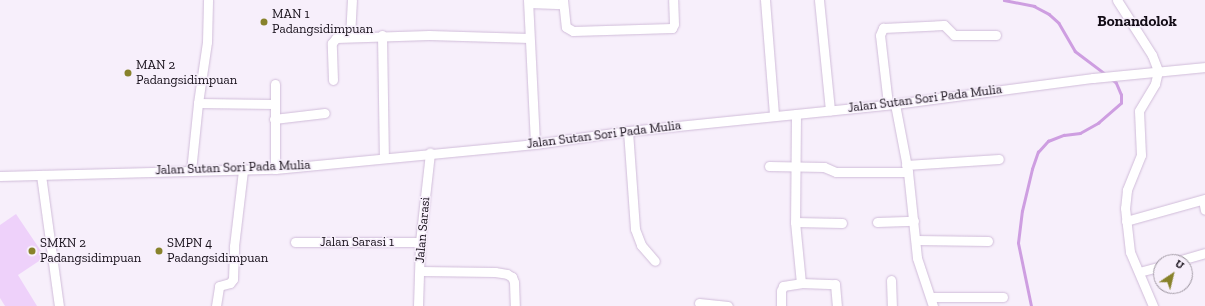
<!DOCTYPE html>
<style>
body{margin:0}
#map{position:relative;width:1205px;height:306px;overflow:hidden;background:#f7effb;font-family:"Zilla Slab",serif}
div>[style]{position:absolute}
.stream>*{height:2.5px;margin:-1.25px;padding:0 1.25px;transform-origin:1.25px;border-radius:1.25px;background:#ce9ee1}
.building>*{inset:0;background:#eed1fa}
.roads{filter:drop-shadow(0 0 1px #d0bcd9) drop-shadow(0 0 1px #d0bcd9)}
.minor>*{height:9px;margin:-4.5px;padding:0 4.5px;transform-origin:4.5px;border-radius:4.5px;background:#fff}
.dots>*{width:11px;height:11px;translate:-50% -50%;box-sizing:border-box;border:2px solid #f7effb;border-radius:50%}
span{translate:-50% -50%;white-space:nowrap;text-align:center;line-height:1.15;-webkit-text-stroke:3px #f7effb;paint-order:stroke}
.poi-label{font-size:13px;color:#130c16}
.left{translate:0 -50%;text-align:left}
.street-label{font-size:13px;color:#130c16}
.quarter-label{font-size:15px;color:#130c16;font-weight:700}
.north{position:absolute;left:1153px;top:254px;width:40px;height:40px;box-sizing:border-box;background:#f7effb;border:1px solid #9c949f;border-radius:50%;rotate:35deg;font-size:11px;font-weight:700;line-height:16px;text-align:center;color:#130c16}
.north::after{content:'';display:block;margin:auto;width:14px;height:18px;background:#88822b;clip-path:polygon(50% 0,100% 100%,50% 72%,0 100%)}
</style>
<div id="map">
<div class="stream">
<i style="left:1004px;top:0;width:31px;rotate:11deg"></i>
<i style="left:1034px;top:6px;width:17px;rotate:28deg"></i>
<i style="left:1049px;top:14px;width:13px;rotate:42deg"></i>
<i style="left:1059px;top:23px;width:32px;rotate:60deg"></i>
<i style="left:1075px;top:51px;width:38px;rotate:37deg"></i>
<i style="left:1031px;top:306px;width:64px;rotate:-101.7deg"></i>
<i style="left:1018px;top:243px;width:32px;rotate:-83deg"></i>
<i style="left:1022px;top:211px;width:43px;rotate:-76.6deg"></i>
<i style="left:1032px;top:169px;width:18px;rotate:-71deg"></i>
<i style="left:1038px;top:152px;width:15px;rotate:-48deg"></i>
<i style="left:1048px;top:141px;width:17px;rotate:-21deg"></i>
<i style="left:1064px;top:135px;width:16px;rotate:-7deg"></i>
<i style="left:1080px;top:133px;width:21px;rotate:-29deg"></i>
<i style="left:1098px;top:123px;width:30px;rotate:-41deg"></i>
<i style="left:1121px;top:103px;width:8px;rotate:-90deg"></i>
<i style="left:1121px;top:95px;width:13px;rotate:-113deg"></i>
<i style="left:1116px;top:83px;width:6px;rotate:-141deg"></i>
</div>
<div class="building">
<i style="clip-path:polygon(16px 214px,45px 257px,18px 275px,37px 306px,5px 306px,0 298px,0 225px)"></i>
</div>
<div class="roads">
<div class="minor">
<i style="left:528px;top:0;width:144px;rotate:87.2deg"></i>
<i style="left:563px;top:0;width:27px;rotate:84deg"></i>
<i style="left:566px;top:27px;width:8px;rotate:30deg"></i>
<i style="left:573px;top:31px;width:99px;rotate:-1.7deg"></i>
<i style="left:672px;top:28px;width:4px;rotate:-63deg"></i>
<i style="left:674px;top:24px;width:24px;rotate:-92deg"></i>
<i style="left:765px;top:0;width:115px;rotate:85.5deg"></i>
<i style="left:819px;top:0;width:111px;rotate:84.3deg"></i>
<i style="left:1117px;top:0;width:65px;rotate:57.5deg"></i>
<i style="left:1152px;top:55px;width:17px;rotate:69deg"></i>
<i style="left:1158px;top:71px;width:13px;rotate:103deg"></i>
<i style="left:1155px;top:84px;width:31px;rotate:121deg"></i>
<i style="left:1139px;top:111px;width:44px;rotate:87.4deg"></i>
<i style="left:1141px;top:155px;width:38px;rotate:112deg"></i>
<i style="left:1127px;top:190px;width:18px;rotate:96deg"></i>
<i style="left:1125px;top:208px;width:44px;rotate:83.5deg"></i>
<i style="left:1130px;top:252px;width:59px;rotate:66.9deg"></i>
<i style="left:529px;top:3px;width:34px;rotate:2deg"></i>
<i style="left:382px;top:35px;width:123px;rotate:89.1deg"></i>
<i style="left:350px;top:37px;width:37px;rotate:-87deg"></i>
<i style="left:333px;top:80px;width:37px;rotate:-92deg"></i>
<i style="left:332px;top:43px;width:6px;rotate:-51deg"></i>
<i style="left:336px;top:38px;width:93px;rotate:-1.8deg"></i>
<i style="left:429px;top:35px;width:100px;rotate:1.7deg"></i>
<i style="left:275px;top:84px;width:85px;rotate:90deg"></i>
<i style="left:198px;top:103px;width:76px;rotate:0.8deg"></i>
<i style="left:888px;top:104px;width:69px;rotate:-96.6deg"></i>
<i style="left:880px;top:35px;width:8px;rotate:-67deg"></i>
<i style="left:883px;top:28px;width:61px;rotate:-2.8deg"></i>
<i style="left:944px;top:25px;width:14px;rotate:45deg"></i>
<i style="left:954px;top:35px;width:42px"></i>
<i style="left:895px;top:104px;width:69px;rotate:79.2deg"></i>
<i style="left:908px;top:172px;width:86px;rotate:84deg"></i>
<i style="left:917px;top:258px;width:51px;rotate:71.6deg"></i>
<i style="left:796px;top:114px;width:108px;rotate:90.5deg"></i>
<i style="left:795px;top:222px;width:61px;rotate:84.4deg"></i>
<i style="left:274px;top:119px;width:51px;rotate:-6.7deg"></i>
<i style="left:628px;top:131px;width:98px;rotate:85.9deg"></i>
<i style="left:635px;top:229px;width:17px;rotate:69deg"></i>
<i style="left:641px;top:245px;width:21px;rotate:49deg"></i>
<i style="left:906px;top:165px;width:93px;rotate:-3.7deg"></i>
<i style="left:769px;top:166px;width:55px;rotate:1deg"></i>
<i style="left:824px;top:167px;width:13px;rotate:23deg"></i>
<i style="left:836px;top:172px;width:72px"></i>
<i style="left:191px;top:171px;width:68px;rotate:-84.1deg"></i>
<i style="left:198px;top:103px;width:62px;rotate:-81.6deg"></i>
<i style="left:207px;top:42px;width:42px;rotate:-88.6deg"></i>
<i style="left:41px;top:175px;width:132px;rotate:82.2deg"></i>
<i style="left:0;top:176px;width:275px;rotate:-1.5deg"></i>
<i style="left:275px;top:169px;width:261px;rotate:-5.5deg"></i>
<i style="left:535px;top:144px;width:94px;rotate:-8deg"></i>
<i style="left:628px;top:131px;width:268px;rotate:-5.8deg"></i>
<i style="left:895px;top:104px;width:200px;rotate:-7.5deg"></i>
<i style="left:1093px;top:78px;width:113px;rotate:-5.6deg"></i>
<i style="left:1203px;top:200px;width:10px;rotate:79deg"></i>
<i style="left:1126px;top:221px;width:82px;rotate:-15.6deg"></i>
<i style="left:795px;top:222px;width:47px;rotate:1.2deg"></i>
<i style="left:877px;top:222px;width:37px;rotate:-2deg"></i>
<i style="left:916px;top:240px;width:72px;rotate:0.8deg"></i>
<i style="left:295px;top:242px;width:125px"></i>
<i style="left:1174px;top:262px;width:32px;rotate:-16deg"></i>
<i style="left:420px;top:271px;width:75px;rotate:0.8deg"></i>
<i style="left:495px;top:272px;width:12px;rotate:9deg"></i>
<i style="left:507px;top:274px;width:6px;rotate:31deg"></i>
<i style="left:512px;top:277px;width:5px;rotate:68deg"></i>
<i style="left:514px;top:282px;width:24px;rotate:88deg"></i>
<i style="left:1139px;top:272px;width:23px;rotate:-15deg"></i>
<i style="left:891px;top:280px;width:26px;rotate:88deg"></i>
<i style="left:931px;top:297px;width:72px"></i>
<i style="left:699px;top:303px;width:29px;rotate:6deg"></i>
<i style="left:216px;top:306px;width:20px;rotate:-81deg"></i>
<i style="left:219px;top:286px;width:11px;rotate:-15deg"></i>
<i style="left:230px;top:283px;width:5px;rotate:-53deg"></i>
<i style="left:233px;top:279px;width:33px;rotate:-88deg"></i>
<i style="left:234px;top:246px;width:77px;rotate:-83.2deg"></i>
<i style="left:418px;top:306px;width:64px;rotate:-88.2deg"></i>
<i style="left:420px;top:242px;width:90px;rotate:-83.6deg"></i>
<i style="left:781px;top:306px;width:15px;rotate:-90deg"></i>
<i style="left:781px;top:291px;width:5px;rotate:-68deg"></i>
<i style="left:783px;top:286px;width:18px;rotate:-9deg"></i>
<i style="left:801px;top:283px;width:34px;rotate:2deg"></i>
<i style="left:835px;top:284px;width:22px;rotate:85deg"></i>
</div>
</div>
<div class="dots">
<i style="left:264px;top:22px;background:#88822b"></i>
<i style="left:128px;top:73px;background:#88822b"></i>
<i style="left:32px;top:251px;background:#88822b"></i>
<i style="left:159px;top:251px;background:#88822b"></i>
</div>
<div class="poi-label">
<span class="left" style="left:272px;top:22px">MAN 1<br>Padangsidimpuan</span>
<span class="left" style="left:136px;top:73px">MAN 2<br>Padangsidimpuan</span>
<span class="left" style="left:40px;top:251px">SMKN 2<br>Padangsidimpuan</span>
<span class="left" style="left:167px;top:251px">SMPN 4<br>Padangsidimpuan</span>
</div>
<div class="street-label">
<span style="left:925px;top:99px;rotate:-7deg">Jalan Sutan Sori Pada Mulia</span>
<span style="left:604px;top:135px;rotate:-7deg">Jalan Sutan Sori Pada Mulia</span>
<span style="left:233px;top:168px;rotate:-2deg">Jalan Sutan Sori Pada Mulia</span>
<span style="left:423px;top:230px;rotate:-85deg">Jalan Sarasi</span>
<span style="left:357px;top:242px">Jalan Sarasi 1</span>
</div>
<div class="quarter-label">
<span style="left:1137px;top:22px">Bonandolok</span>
</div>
<div class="north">U</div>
</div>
